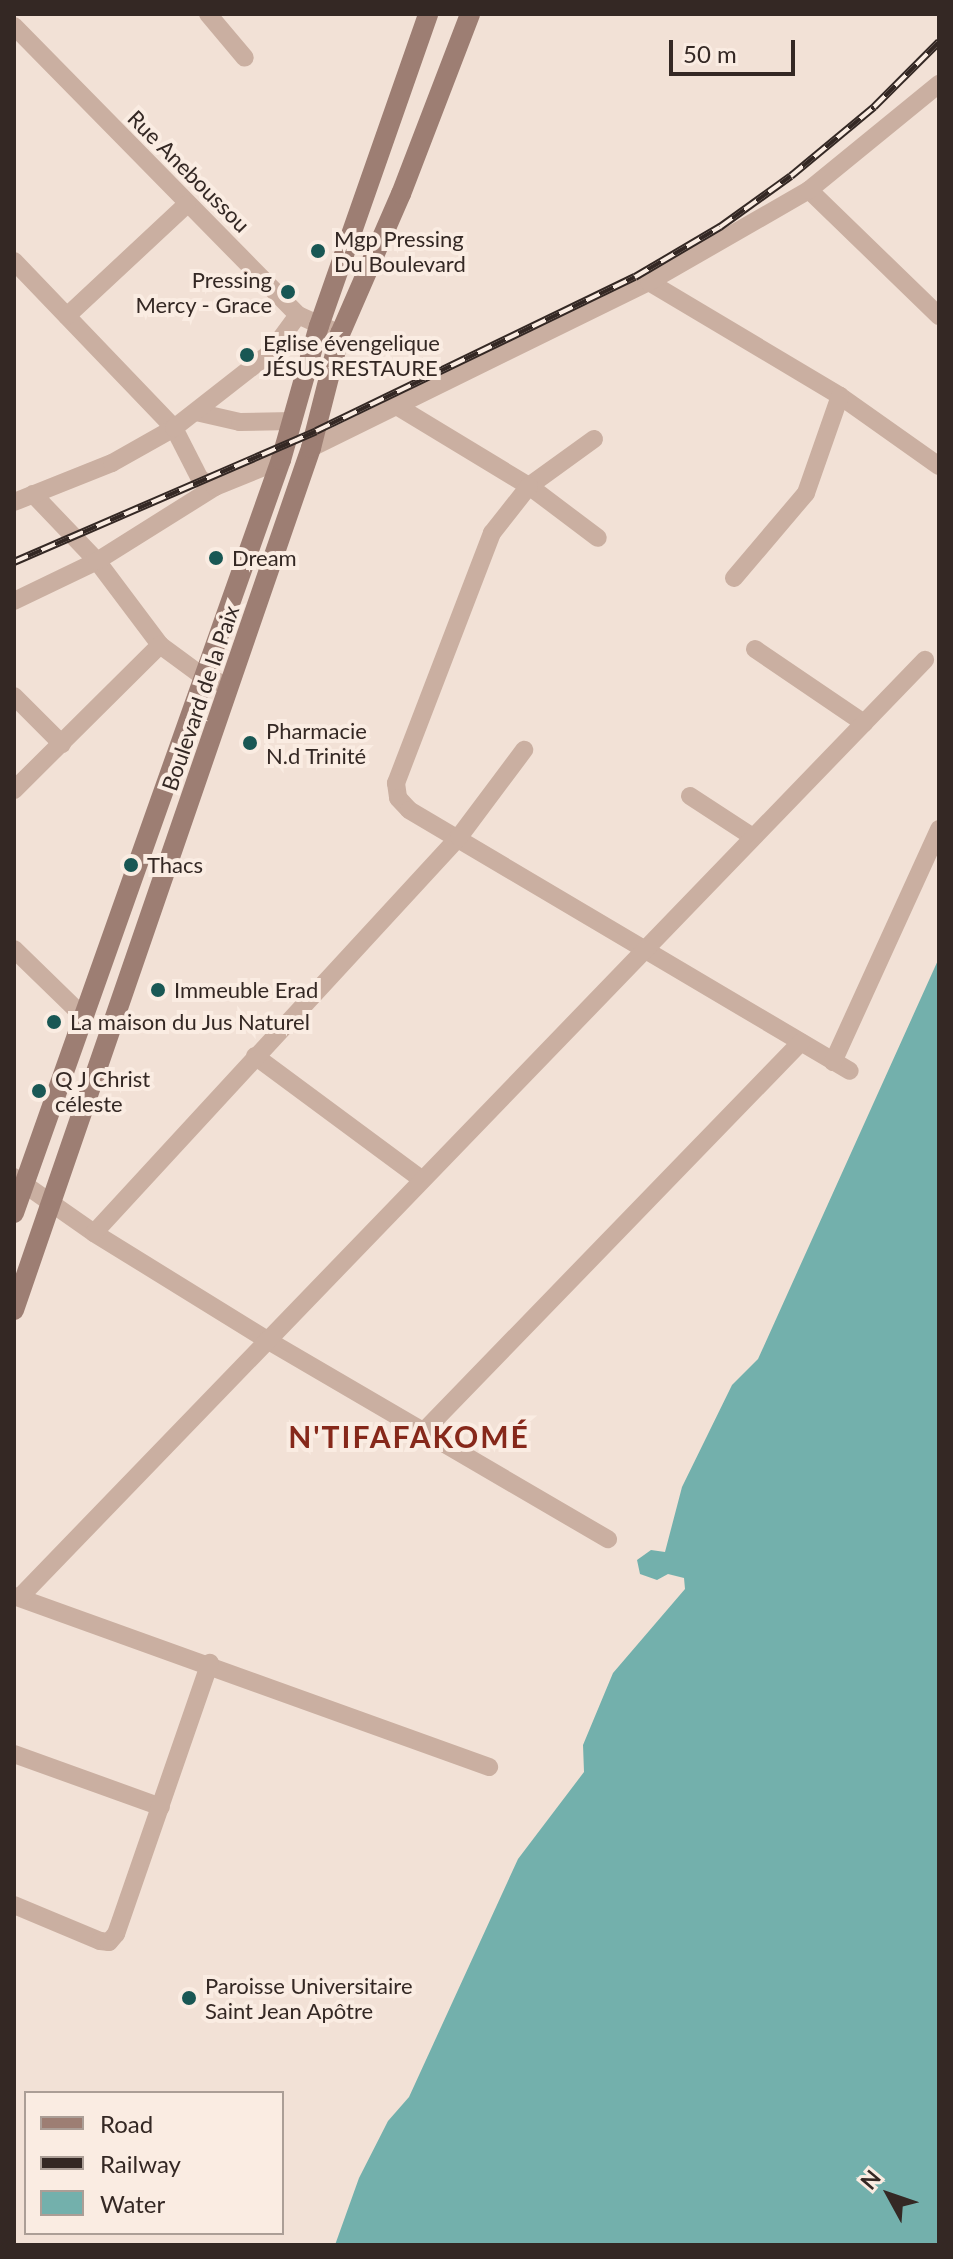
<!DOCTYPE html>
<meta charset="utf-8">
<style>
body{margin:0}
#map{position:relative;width:953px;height:2259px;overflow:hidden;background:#f2e1d6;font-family:Lato,sans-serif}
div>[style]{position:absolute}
.water>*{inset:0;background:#73b0ac}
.minor>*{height:18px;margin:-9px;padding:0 9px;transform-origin:9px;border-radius:9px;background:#caafa1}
.secondary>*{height:20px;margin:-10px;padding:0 10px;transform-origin:10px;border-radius:10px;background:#9d7e73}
.rail>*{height:8px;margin-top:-4px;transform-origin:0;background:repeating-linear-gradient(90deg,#faece2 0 15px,#342824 0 30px);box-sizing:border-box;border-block:2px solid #342824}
.dots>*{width:22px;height:22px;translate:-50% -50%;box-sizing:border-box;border:4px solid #faece2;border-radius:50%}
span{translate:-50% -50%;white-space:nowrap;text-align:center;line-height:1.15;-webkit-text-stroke:8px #faece2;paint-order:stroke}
.street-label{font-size:22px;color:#342824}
.poi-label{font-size:22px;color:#342824}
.left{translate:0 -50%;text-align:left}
.right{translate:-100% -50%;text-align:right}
.district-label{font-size:30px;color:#86281a;font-weight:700;letter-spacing:2px}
.frame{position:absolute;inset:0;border:16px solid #342824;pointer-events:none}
.legend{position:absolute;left:24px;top:2091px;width:260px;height:144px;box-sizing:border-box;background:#faece2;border:2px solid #ab9e96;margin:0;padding:10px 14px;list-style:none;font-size:24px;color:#342824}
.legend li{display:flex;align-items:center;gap:16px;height:40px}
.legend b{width:40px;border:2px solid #ab9e96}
.north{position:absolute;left:849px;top:2155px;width:80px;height:80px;-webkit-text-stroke:6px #faece2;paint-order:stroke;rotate:310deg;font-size:22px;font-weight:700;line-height:32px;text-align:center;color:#342824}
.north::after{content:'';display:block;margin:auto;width:28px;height:36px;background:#342824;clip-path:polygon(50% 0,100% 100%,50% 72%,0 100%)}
.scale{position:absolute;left:669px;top:40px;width:126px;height:36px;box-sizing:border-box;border:4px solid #342824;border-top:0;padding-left:10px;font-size:24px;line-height:28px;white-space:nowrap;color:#342824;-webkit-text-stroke:6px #faece2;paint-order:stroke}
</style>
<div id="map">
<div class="water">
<i style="clip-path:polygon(939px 958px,939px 2245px,335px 2245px,359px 2178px,388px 2121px,409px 2097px,518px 1859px,584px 1772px,583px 1745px,613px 1673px,685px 1589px,684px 1578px,668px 1574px,657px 1580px,640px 1574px,637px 1560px,651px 1550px,665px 1552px,682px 1487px,732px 1385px,758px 1359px)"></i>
</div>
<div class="minor">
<i style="left:208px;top:14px;width:57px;rotate:49.9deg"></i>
<i style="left:14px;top:26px;width:405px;rotate:45.5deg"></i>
<i style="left:298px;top:315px;width:46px;rotate:24.3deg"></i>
<i style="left:809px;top:190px;width:181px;rotate:44.1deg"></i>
<i style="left:14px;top:261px;width:231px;rotate:46.2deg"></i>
<i style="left:174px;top:428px;width:57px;rotate:63deg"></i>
<i style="left:200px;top:479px;width:17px;rotate:28deg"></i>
<i style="left:649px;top:282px;width:222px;rotate:30.8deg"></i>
<i style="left:840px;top:396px;width:121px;rotate:35.3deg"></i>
<i style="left:67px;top:316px;width:164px;rotate:-43deg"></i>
<i style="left:400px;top:408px;width:151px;rotate:31.2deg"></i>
<i style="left:529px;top:486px;width:86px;rotate:37deg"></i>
<i style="left:196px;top:412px;width:45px;rotate:12.8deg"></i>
<i style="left:240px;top:422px;width:53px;rotate:-1.1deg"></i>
<i style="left:594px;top:439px;width:80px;rotate:144.1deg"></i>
<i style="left:529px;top:486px;width:60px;rotate:128.2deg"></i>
<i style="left:492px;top:533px;width:268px;rotate:111deg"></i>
<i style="left:396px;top:783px;width:15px;rotate:82deg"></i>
<i style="left:398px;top:798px;width:16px;rotate:47deg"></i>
<i style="left:409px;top:810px;width:512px;rotate:30.62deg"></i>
<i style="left:311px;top:448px;width:377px;rotate:-26.2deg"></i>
<i style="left:649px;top:282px;width:185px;rotate:-29.9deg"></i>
<i style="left:809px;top:190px;width:168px;rotate:-39.2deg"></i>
<i style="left:33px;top:494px;width:93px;rotate:46.3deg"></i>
<i style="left:97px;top:561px;width:105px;rotate:53.1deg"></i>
<i style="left:160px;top:645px;width:52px;rotate:36.4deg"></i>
<i style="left:202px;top:676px;width:29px;rotate:20deg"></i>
<i style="left:14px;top:502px;width:105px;rotate:-21.7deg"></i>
<i style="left:112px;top:463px;width:71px;rotate:-29.4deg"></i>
<i style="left:174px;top:428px;width:122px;rotate:-38deg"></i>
<i style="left:270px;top:353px;width:47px;rotate:-53.6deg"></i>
<i style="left:734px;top:578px;width:111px;rotate:-49.7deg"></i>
<i style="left:806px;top:493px;width:103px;rotate:-70.7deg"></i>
<i style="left:14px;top:601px;width:92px;rotate:-25.7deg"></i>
<i style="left:97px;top:561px;width:139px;rotate:-32.1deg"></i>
<i style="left:215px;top:487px;width:71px;rotate:-22.2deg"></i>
<i style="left:755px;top:649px;width:132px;rotate:34.2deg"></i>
<i style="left:14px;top:696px;width:68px;rotate:45deg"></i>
<i style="left:14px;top:790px;width:206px;rotate:-44.8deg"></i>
<i style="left:690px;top:796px;width:75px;rotate:33.1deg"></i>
<i style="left:14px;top:949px;width:96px;rotate:44.2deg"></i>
<i style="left:255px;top:1056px;width:205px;rotate:36.5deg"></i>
<i style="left:833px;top:1062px;width:256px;rotate:-65.5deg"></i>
<i style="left:14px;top:1177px;width:98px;rotate:35deg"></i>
<i style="left:94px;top:1233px;width:203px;rotate:31.7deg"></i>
<i style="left:267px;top:1340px;width:395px;rotate:30.3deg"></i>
<i style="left:94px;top:1233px;width:539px;rotate:-47.33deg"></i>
<i style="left:459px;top:837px;width:109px;rotate:-53.2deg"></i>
<i style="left:425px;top:1430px;width:540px;rotate:-45.9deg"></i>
<i style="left:14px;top:1596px;width:505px;rotate:19.8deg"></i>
<i style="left:20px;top:1597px;width:1303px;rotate:-46deg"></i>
<i style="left:14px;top:1754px;width:156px;rotate:19.8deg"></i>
<i style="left:14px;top:1905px;width:93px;rotate:22.7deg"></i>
<i style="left:100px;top:1941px;width:9px;rotate:6deg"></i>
<i style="left:109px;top:1942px;width:11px;rotate:-49deg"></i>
<i style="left:116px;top:1934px;width:287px;rotate:-70.9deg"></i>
</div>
<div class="secondary">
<i style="left:14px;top:1213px;width:799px;rotate:-70.48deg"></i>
<i style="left:281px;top:460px;width:139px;rotate:-74.2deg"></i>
<i style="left:319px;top:326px;width:330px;rotate:-70.7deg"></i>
<i style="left:14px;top:1310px;width:912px;rotate:-70.99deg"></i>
<i style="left:311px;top:448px;width:118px;rotate:-75.7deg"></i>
<i style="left:340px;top:334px;width:153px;rotate:-66.5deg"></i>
<i style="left:401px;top:194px;width:193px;rotate:-69deg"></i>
</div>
<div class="rail">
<i style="left:14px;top:562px;width:329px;rotate:-23.4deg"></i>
<i style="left:316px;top:431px;width:354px;rotate:-25.8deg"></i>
<i style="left:635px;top:277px;width:99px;rotate:-30.5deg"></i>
<i style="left:720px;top:227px;width:87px;rotate:-35.7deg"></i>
<i style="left:791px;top:176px;width:108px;rotate:-39.7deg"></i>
<i style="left:874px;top:107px;width:92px;rotate:-45deg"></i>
</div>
<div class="dots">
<i style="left:318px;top:251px;background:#195754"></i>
<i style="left:288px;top:292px;background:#195754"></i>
<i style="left:247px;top:355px;background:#195754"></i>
<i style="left:216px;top:558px;background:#195754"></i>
<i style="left:250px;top:743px;background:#195754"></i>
<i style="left:131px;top:865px;background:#195754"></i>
<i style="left:158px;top:990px;background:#195754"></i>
<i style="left:54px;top:1022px;background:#195754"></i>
<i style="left:39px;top:1091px;background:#195754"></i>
<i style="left:189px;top:1998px;background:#195754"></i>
</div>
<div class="street-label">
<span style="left:189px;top:171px;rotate:45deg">Rue Aneboussou</span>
<span style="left:200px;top:698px;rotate:-71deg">Boulevard de la Paix</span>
</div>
<div class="poi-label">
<span class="left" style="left:334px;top:251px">Mgp Pressing<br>Du Boulevard</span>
<span class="right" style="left:272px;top:292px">Pressing<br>Mercy - Grace</span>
<span class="left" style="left:263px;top:355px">Eglise évengelique<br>JÉSUS RESTAURE</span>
<span class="left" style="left:232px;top:558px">Dream</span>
<span class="left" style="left:266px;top:743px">Pharmacie<br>N.d Trinité</span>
<span class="left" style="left:147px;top:865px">Thacs</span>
<span class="left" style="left:174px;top:990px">Immeuble Erad</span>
<span class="left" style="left:70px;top:1022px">La maison du Jus Naturel</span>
<span class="left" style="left:55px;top:1091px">Q J Christ<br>céleste</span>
<span class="left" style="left:205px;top:1998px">Paroisse Universitaire<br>Saint Jean Apôtre</span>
</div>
<div class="district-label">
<span style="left:409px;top:1436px">N'TIFAFAKOMÉ</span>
</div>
<div class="frame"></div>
<ul class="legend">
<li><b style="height:10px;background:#9d7e73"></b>Road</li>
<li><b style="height:10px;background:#342824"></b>Railway</li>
<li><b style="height:22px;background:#73b0ac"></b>Water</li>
</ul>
<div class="north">N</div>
<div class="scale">50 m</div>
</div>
